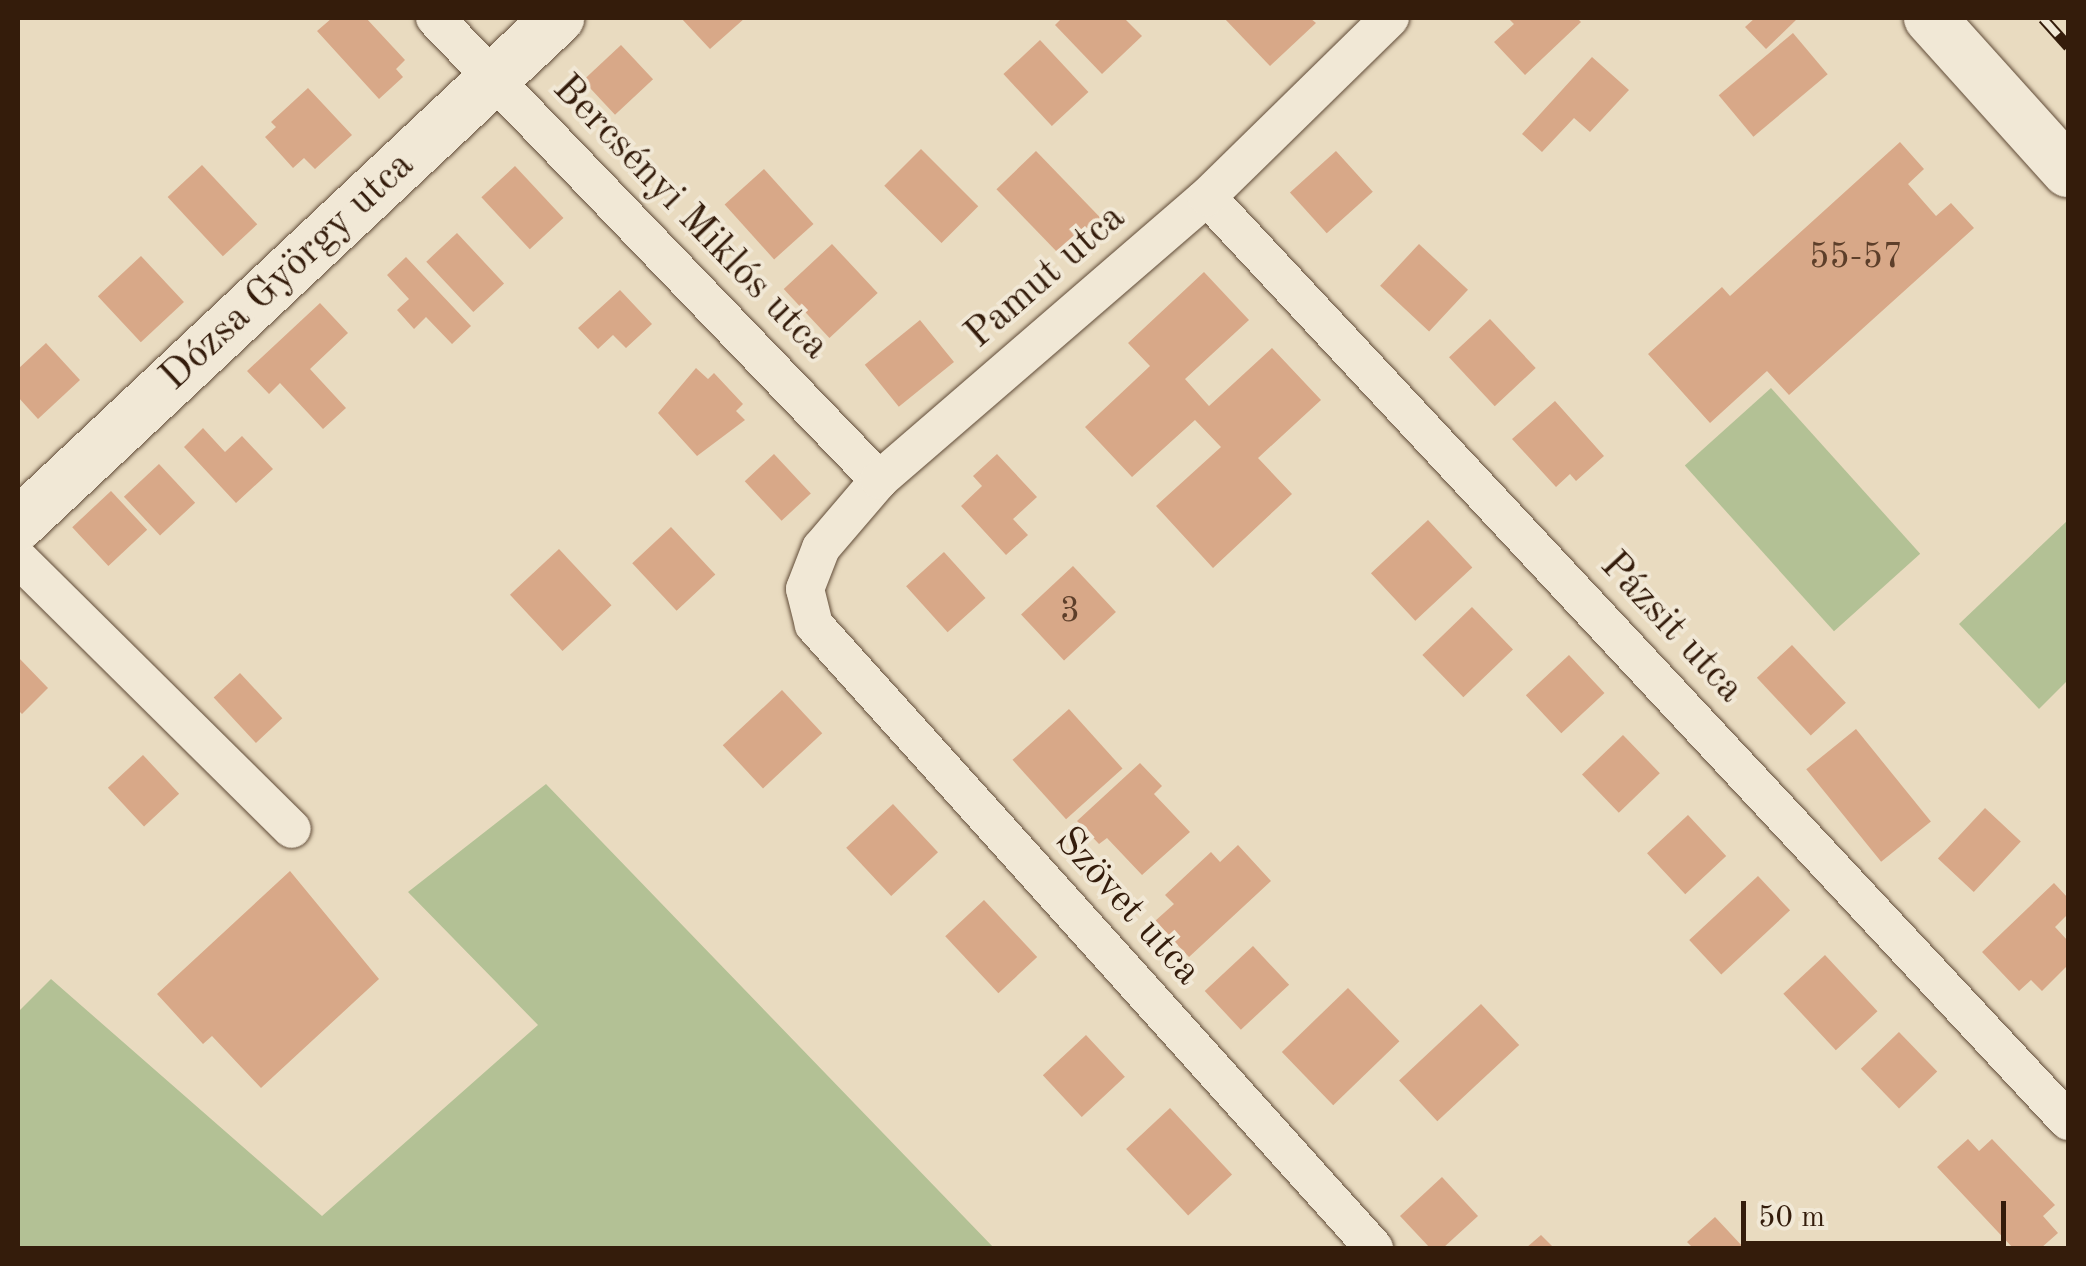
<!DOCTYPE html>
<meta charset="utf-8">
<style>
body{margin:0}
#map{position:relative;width:2086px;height:1266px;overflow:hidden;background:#e9dbc0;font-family:"Old Standard TT",serif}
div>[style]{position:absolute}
.green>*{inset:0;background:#b3c195;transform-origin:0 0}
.building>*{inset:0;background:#d8a888;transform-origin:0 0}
.roads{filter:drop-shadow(0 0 2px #614c38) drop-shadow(0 0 2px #614c38)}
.street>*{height:38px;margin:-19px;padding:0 19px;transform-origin:19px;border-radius:19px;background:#f1e8d6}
.secondary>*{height:52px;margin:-26px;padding:0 26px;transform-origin:26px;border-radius:26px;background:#f1e8d6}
.rail>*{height:11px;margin-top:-5.5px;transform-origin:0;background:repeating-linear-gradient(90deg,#f1e8d6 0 22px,#341c0b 0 44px);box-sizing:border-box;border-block:2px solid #341c0b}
span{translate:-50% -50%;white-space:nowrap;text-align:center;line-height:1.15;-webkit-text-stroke:8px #f1e8d6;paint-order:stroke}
.number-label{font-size:35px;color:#5d3f2a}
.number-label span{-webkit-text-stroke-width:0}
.street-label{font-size:40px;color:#341c0b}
.frame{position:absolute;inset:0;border:20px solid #341c0b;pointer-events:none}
.scale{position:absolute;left:1741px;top:1201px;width:265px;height:45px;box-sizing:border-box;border:5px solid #341c0b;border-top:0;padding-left:12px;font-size:30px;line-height:35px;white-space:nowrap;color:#341c0b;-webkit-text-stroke:8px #f1e8d6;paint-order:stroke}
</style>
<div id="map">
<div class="green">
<i style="left:1771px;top:388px;width:223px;height:116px;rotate:48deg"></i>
<i style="clip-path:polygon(2068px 520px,2068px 680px,2039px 709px,1959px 624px)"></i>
<i style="clip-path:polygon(546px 784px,994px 1248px,18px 1248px,18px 1012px,51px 979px,322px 1216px,538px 1025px,408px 892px)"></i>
</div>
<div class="building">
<i style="clip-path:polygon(332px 18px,366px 18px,405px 60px,396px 69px,403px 77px,379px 99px,317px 31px)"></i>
<i style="clip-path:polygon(681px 18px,745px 18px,710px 49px)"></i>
<i style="clip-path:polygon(1062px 18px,1124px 18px,1142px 36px,1102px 74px,1055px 25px)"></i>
<i style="clip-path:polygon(1224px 18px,1310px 18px,1316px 23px,1270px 66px)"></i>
<i style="clip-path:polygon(1508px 18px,1577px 18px,1581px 22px,1525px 75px,1494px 42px,1514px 24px)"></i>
<i style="clip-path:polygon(1755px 18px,1798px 18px,1766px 49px,1745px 27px)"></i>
<i style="left:1793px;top:33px;width:54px;height:97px;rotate:50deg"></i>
<i style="left:1040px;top:40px;width:71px;height:50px;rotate:47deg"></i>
<i style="left:621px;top:45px;width:47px;height:52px;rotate:47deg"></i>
<i style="clip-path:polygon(1592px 57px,1629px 90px,1590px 132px,1574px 118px,1542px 152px,1522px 134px)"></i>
<i style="clip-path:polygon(308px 88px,352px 135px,315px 169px,304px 158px,293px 168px,265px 137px,276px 127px,271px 122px)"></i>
<i style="clip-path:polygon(1900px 142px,1924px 169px,1908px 184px,1936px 216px,1951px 203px,1974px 228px,1789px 395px,1767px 371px,1710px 423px,1648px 354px,1722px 287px,1730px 296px)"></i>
<i style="left:921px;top:149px;width:81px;height:52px;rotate:45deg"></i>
<i style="left:1036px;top:151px;width:93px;height:55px;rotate:46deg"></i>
<i style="left:1336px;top:151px;width:55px;height:62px;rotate:48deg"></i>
<i style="left:202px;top:165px;width:81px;height:47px;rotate:47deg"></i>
<i style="left:515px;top:166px;width:71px;height:46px;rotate:47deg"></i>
<i style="left:764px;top:169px;width:74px;height:53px;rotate:48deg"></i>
<i style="left:457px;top:233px;width:69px;height:42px;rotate:47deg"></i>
<i style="left:832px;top:244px;width:67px;height:66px;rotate:47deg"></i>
<i style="left:1419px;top:244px;width:67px;height:57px;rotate:43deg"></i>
<i style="left:141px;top:256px;width:63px;height:59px;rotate:47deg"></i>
<i style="clip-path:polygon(406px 257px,471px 326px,452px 344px,426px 317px,414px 329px,397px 310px,409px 299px,387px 275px)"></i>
<i style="clip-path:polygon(1204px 272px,1249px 320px,1185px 379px,1209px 406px,1272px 348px,1321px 400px,1258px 458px,1292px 494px,1213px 568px,1156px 506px,1221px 447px,1195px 420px,1132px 477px,1085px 427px,1150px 366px,1128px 343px)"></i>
<i style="clip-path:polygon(620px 290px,652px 324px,626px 348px,613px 335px,598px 349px,578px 328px)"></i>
<i style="clip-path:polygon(320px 303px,348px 333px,310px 369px,346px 408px,323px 429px,280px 383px,269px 394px,247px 371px)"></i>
<i style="left:1490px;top:319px;width:67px;height:56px;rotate:47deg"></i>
<i style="left:920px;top:320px;width:54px;height:71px;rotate:51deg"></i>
<i style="clip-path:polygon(46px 343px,80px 380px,38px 419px,18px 397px,18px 369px)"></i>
<i style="clip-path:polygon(696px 368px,708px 379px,714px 373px,743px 404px,736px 411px,745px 420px,697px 456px,658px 413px)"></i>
<i style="clip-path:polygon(1555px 401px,1604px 456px,1576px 481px,1570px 474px,1556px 487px,1512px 439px)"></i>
<i style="clip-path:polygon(203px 428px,225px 452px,242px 436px,273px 469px,236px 503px,184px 447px)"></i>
<i style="left:774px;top:454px;width:54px;height:40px;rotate:47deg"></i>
<i style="clip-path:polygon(997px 454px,1037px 497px,1013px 519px,1028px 535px,1006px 555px,961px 506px,982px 486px,973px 476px)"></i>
<i style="left:159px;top:464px;width:53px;height:48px;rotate:47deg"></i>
<i style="left:111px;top:491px;width:53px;height:53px;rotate:47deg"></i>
<i style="left:1428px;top:520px;width:65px;height:78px;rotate:47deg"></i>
<i style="left:671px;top:527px;width:65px;height:53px;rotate:47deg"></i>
<i style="left:559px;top:549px;width:77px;height:67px;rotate:47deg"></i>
<i style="left:944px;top:552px;width:62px;height:51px;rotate:48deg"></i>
<i style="left:1073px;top:566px;width:63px;height:71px;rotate:47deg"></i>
<i style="left:1472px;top:607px;width:59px;height:69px;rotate:46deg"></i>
<i style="left:1792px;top:645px;width:79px;height:48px;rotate:47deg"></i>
<i style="left:1569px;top:655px;width:52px;height:59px;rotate:47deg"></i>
<i style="clip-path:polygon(18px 657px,48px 688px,22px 714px,18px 710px)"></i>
<i style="left:240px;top:673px;width:62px;height:36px;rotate:47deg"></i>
<i style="left:782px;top:690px;width:59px;height:81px;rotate:47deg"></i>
<i style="left:1069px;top:709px;width:80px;height:76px;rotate:48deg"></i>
<i style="left:1856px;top:729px;width:119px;height:64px;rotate:51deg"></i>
<i style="left:1623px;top:735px;width:53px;height:57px;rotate:46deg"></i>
<i style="left:143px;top:755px;width:53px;height:48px;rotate:47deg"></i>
<i style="clip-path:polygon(1140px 763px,1162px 786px,1154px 794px,1190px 832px,1142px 875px,1107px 838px,1099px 844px,1077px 821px)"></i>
<i style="left:893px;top:804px;width:66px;height:64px;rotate:47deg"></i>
<i style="left:1985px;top:808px;width:49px;height:69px;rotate:43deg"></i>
<i style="left:1688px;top:815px;width:56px;height:56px;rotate:47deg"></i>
<i style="clip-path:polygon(1238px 845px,1271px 881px,1189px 957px,1155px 921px,1174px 904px,1165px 895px,1211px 852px,1220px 862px)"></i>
<i style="clip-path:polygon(290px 871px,379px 979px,261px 1088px,212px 1036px,203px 1044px,157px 994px)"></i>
<i style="left:1758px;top:876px;width:47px;height:94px;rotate:47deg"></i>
<i style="clip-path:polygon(2054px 883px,2068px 898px,2068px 914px,2055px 927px,2068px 941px,2068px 965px,2042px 991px,2031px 980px,2019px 991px,1982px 952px)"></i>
<i style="left:984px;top:900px;width:78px;height:53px;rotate:47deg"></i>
<i style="left:1253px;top:946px;width:53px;height:66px;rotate:47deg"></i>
<i style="left:1825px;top:955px;width:77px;height:57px;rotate:47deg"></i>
<i style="left:1348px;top:988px;width:74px;height:92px;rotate:46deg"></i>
<i style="left:1481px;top:1004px;width:56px;height:112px;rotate:47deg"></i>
<i style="left:1899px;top:1032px;width:55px;height:53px;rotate:46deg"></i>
<i style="left:1086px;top:1035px;width:57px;height:59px;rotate:47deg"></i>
<i style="left:1170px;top:1108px;width:91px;height:60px;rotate:47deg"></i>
<i style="clip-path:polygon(1968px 1139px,1979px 1151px,1992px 1139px,2055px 1205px,2043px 1216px,2058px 1233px,2041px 1248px,2013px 1248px,1937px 1167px)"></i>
<i style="clip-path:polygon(1442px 1177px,1478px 1216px,1443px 1248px,1430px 1248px,1400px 1216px)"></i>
<i style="clip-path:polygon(1715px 1217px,1744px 1248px,1693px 1248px,1687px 1242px)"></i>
<i style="clip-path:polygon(1541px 1235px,1554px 1248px,1526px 1248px)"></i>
</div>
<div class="roads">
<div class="street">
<i style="left:435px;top:18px;width:641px;rotate:46.14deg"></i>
<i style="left:1207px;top:197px;width:1263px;rotate:47.02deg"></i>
<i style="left:18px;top:558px;width:385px;rotate:44.7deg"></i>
<i style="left:1374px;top:1248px;width:838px;rotate:-131.95deg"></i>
<i style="left:814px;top:625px;width:37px;rotate:-104deg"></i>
<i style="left:805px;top:589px;width:44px;rotate:-68.7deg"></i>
<i style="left:821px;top:548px;width:89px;rotate:-49.5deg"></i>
<i style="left:879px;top:480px;width:433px;rotate:-40.8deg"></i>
<i style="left:1207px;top:197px;width:256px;rotate:-44.4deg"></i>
</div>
<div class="secondary">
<i style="left:1930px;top:18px;width:206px;rotate:48deg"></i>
<i style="left:18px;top:525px;width:741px;rotate:-43.19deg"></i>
</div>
</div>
<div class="rail">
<i style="left:2043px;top:18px;width:38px;rotate:48deg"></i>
</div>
<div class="number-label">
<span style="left:1856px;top:258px">55-57</span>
<span style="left:1070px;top:612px">3</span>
</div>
<div class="street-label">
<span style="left:690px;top:218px;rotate:46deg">Bercsényi Miklós utca</span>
<span style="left:288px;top:272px;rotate:-43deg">Dózsa György utca</span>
<span style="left:1046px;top:277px;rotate:-41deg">Pamut utca</span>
<span style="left:1671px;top:628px;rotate:47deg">Pázsit utca</span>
<span style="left:1127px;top:907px;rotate:48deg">Szövet utca</span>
</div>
<div class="frame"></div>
<div class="scale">50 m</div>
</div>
